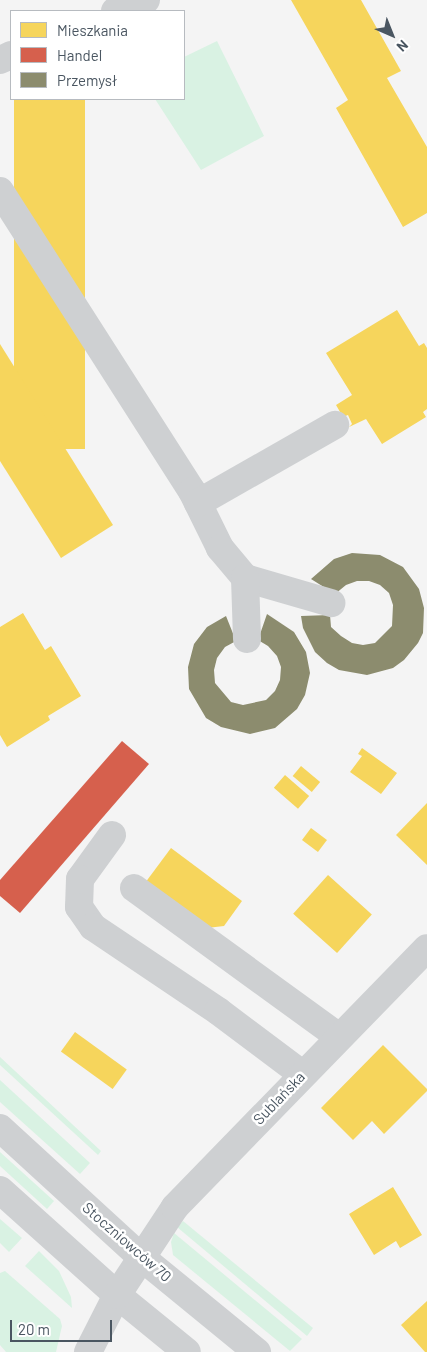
<!DOCTYPE html>
<meta charset="utf-8">
<style>
body{margin:0}
#map{position:relative;width:427px;height:1352px;overflow:hidden;background:#f4f4f4;font-family:Barlow,sans-serif}
div>[style]{position:absolute}
.green>*{inset:0;background:#d9f2e3}
.homes>*{inset:0;background:#f6d55c;transform-origin:0 0}
.shops>*{inset:0;background:#d6604d}
.industry>*{inset:0;background:#8c8c6e}
.minor>*{height:28px;margin:-14px;padding:0 14px;transform-origin:14px;border-radius:14px;background:#ced0d2}
span{translate:-50% -50%;white-space:nowrap;text-align:center;line-height:1.15;-webkit-text-stroke:5px #fff;paint-order:stroke}
.street-label{font-size:15px;color:#4a5661}
.legend{position:absolute;left:10px;top:10px;width:175px;height:90px;box-sizing:border-box;background:#fff;border:1px solid #b7bbc0;margin:0;padding:6px 9px;list-style:none;font-size:15px;color:#4a5661}
.legend li{display:flex;align-items:center;gap:10px;height:25px}
.legend b{width:25px;border:1px solid #b7bbc0}
.north{position:absolute;left:367px;top:10px;width:50px;height:50px;-webkit-text-stroke:4px #fff;paint-order:stroke;rotate:136deg;font-size:14px;font-weight:700;line-height:20px;text-align:center;color:#4a5661}
.north::after{content:'';display:block;margin:auto;width:18px;height:22px;background:#4a5661;clip-path:polygon(50% 0,100% 100%,50% 72%,0 100%)}
.scale{position:absolute;left:10px;top:1320px;width:102px;height:22px;box-sizing:border-box;border:2px solid #4a5661;border-top:0;padding-left:6px;font-size:15px;line-height:18px;white-space:nowrap;color:#4a5661;-webkit-text-stroke:4px #fff;paint-order:stroke}
</style>
<div id="map">
<div class="green">
<i style="clip-path:polygon(217px 41px,264px 136px,201px 170px,155px 99px,184px 99px,184px 57px)"></i>
<i style="clip-path:polygon(0 1057px,101px 1151px,98px 1155px,0 1065px)"></i>
<i style="clip-path:polygon(0 1080px,90px 1163px,80px 1174px,0 1102px)"></i>
<i style="clip-path:polygon(0 1152px,54px 1201px,47px 1209px,0 1166px)"></i>
<i style="clip-path:polygon(0 1219px,22px 1238px,9px 1252px,0 1243px)"></i>
<i style="clip-path:polygon(183px 1221px,313px 1328px,307px 1336px,177px 1227px)"></i>
<i style="clip-path:polygon(174px 1233px,302px 1339px,290px 1351px,173px 1255px,171px 1242px)"></i>
<i style="clip-path:polygon(39px 1251px,59px 1271px,71px 1297px,72px 1308px,25px 1266px)"></i>
<i style="clip-path:polygon(5px 1271px,60px 1319px,62px 1326px,56px 1352px,6px 1352px,0 1345px,0 1273px)"></i>
</div>
<div class="homes">
<i style="clip-path:polygon(291px 0,361px 0,401px 71px,387px 78px,427px 147px,427px 213px,403px 227px,336px 108px,348px 100px)"></i>
<i style="left:14px;top:99px;width:71px;height:350px"></i>
<i style="clip-path:polygon(397px 310px,419px 346px,424px 343px,427px 348px,427px 409px,423px 412px,426px 417px,382px 444px,366px 419px,349px 427px,352px 424px,348px 415px,343px 417px,336px 405px,352px 395px,326px 353px)"></i>
<i style="clip-path:polygon(0 344px,113px 525px,61px 558px,0 461px)"></i>
<i style="clip-path:polygon(23px 613px,45px 650px,51px 646px,81px 696px,48px 716px,50px 720px,7px 747px,0 735px,0 627px)"></i>
<i style="clip-path:polygon(362px 748px,397px 773px,381px 794px,350px 772px,362px 756px,358px 754px)"></i>
<i style="left:301px;top:766px;width:25px;height:13px;rotate:40deg"></i>
<i style="left:285px;top:775px;width:32px;height:17px;rotate:41deg"></i>
<i style="clip-path:polygon(427px 803px,427px 865px,396px 835px)"></i>
<i style="left:311px;top:828px;width:20px;height:15px;rotate:37deg"></i>
<i style="clip-path:polygon(171px 848px,242px 901px,224px 926px,207px 928px,145px 883px)"></i>
<i style="left:328px;top:875px;width:59px;height:52px;rotate:42deg"></i>
<i style="left:75px;top:1032px;width:64px;height:24px;rotate:36deg"></i>
<i style="clip-path:polygon(383px 1045px,427px 1089px,427px 1091px,384px 1134px,372px 1121px,353px 1140px,321px 1108px)"></i>
<i style="clip-path:polygon(393px 1187px,422px 1235px,400px 1248px,396px 1241px,374px 1255px,349px 1214px)"></i>
<i style="clip-path:polygon(427px 1301px,427px 1352px,425px 1352px,401px 1325px)"></i>
</div>
<div class="shops">
<i style="clip-path:polygon(122px 741px,149px 764px,20px 913px,0 896px,0 880px)"></i>
</div>
<div class="industry">
<i style="clip-path:polygon(352px 553px,380px 555px,403px 567px,419px 589px,424px 608px,423px 633px,418px 643px,404px 660px,393px 668px,367px 675px,339px 670px,327px 663px,315px 652px,303px 628px,301px 616px,330px 615px,331px 627px,341px 636px,352px 643px,363px 645px,375px 643px,392px 626px,393px 605px,389px 593px,380px 585px,369px 581px,357px 581px,346px 585px,335px 594px,311px 579px,334px 559px)"></i>
<i style="clip-path:polygon(267px 614px,294px 632px,306px 652px,310px 673px,305px 695px,297px 709px,275px 728px,250px 734px,221px 727px,206px 718px,189px 689px,188px 667px,194px 644px,207px 627px,226px 616px,236px 641px,225px 647px,217px 658px,214px 670px,215px 683px,231px 702px,243px 705px,266px 700px,275px 691px,280px 680px,281px 667px,277px 656px,268px 646px,258px 640px)"></i>
</div>
<div class="minor">
<i style="left:115px;top:11px;width:33px;rotate:-20deg"></i>
<i style="left:0;top:60px;width:12px;rotate:-24deg"></i>
<i style="left:0;top:191px;width:356px;rotate:57.4deg"></i>
<i style="left:192px;top:491px;width:64px;rotate:63.8deg"></i>
<i style="left:220px;top:548px;width:39px;rotate:50deg"></i>
<i style="left:245px;top:578px;width:90px;rotate:16.2deg"></i>
<i style="left:198px;top:503px;width:158px;rotate:-29.7deg"></i>
<i style="left:245px;top:578px;width:61px;rotate:88.1deg"></i>
<i style="left:112px;top:835px;width:54px;rotate:126deg"></i>
<i style="left:80px;top:879px;width:28px;rotate:92deg"></i>
<i style="left:79px;top:907px;width:24px;rotate:55deg"></i>
<i style="left:93px;top:927px;width:151px;rotate:33.9deg"></i>
<i style="left:218px;top:1011px;width:105px;rotate:36.9deg"></i>
<i style="left:134px;top:888px;width:253px;rotate:36deg"></i>
<i style="left:0;top:1128px;width:191px;rotate:42.5deg"></i>
<i style="left:141px;top:1257px;width:150px;rotate:39.3deg"></i>
<i style="left:0;top:1190px;width:157px;rotate:41.9deg"></i>
<i style="left:117px;top:1295px;width:90px;rotate:39.2deg"></i>
<i style="left:88px;top:1352px;width:64px;rotate:-63deg"></i>
<i style="left:117px;top:1295px;width:105px;rotate:-56.6deg"></i>
<i style="left:175px;top:1207px;width:361px;rotate:-45.8deg"></i>
</div>
<div class="street-label">
<span style="left:279px;top:1098px;rotate:-46deg">Sublańska</span>
<span style="left:127px;top:1242px;rotate:41deg">Stoczniowców 70</span>
</div>
<ul class="legend">
<li><b style="height:14px;background:#f6d55c"></b>Mieszkania</li>
<li><b style="height:14px;background:#d6604d"></b>Handel</li>
<li><b style="height:14px;background:#8c8c6e"></b>Przemysł</li>
</ul>
<div class="north">N</div>
<div class="scale">20 m</div>
</div>
